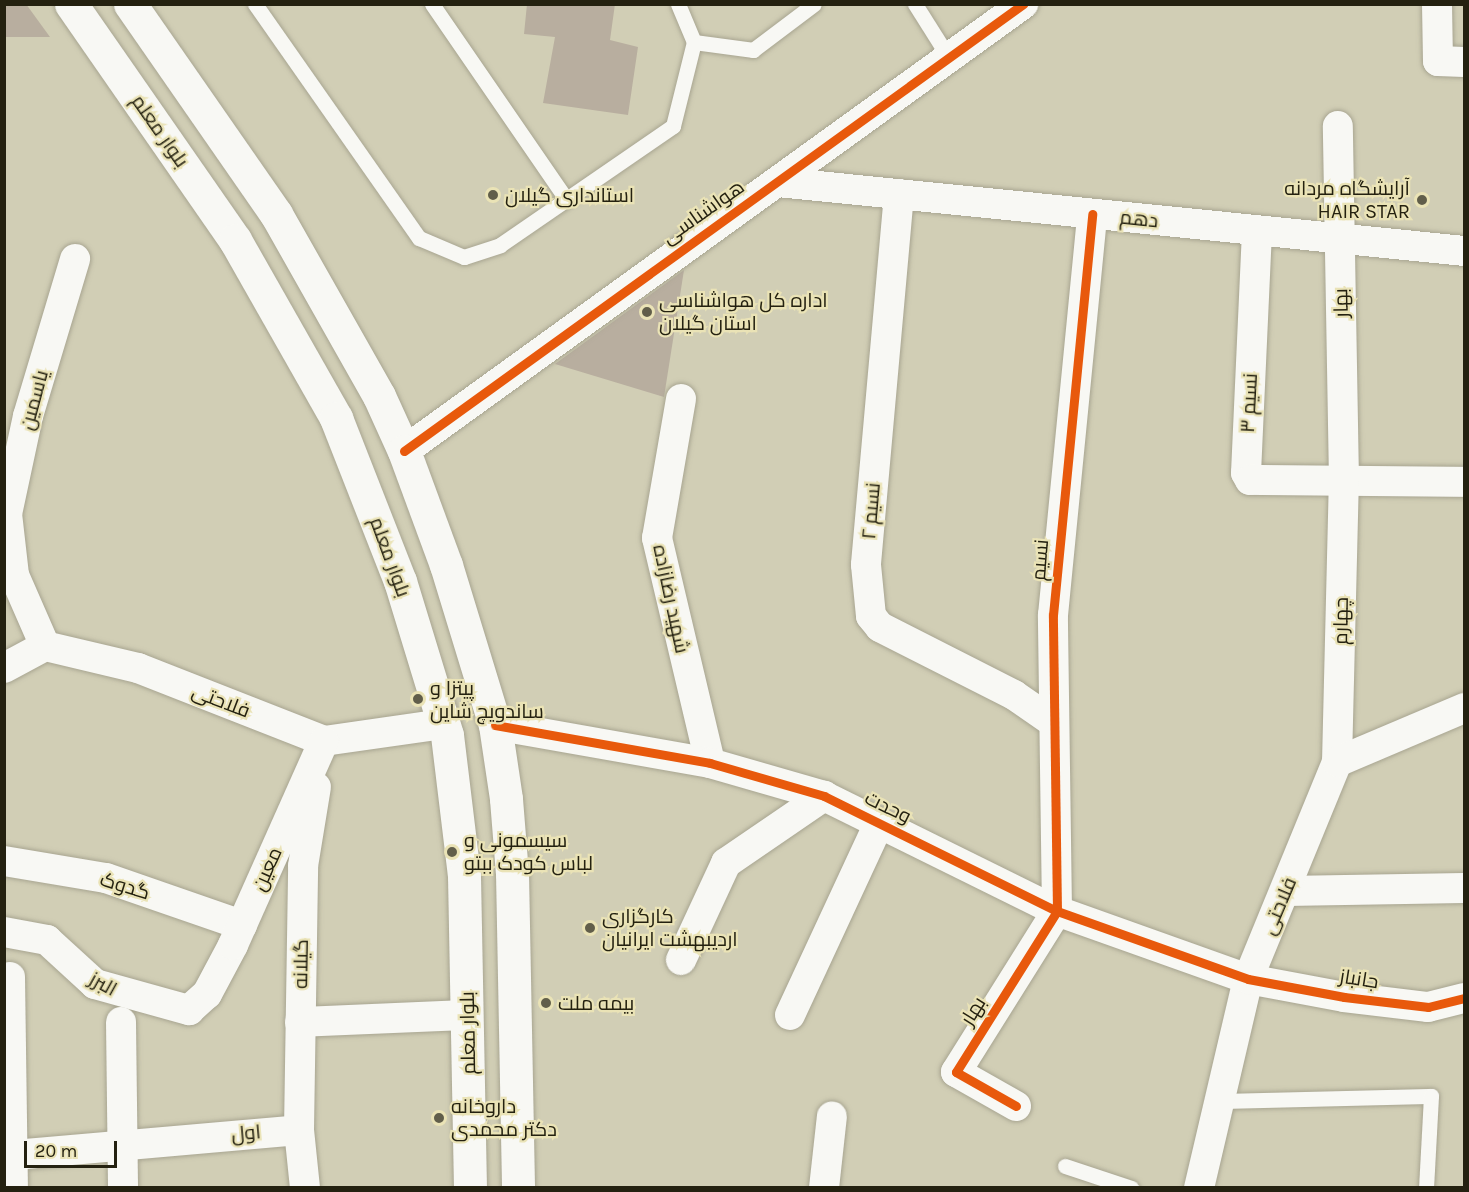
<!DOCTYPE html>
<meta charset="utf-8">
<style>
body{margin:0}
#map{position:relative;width:1469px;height:1192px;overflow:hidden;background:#d1ceb5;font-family:Karla,Cairo,sans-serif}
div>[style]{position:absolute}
.building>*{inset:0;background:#b8ae9f}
.roads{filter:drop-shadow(0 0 2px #a8a591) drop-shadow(0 0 2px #a8a591)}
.service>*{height:15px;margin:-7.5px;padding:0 7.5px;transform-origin:7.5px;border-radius:7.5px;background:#f8f8f4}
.minor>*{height:30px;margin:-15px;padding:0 15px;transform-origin:15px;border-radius:15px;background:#f8f8f4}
.primary>*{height:33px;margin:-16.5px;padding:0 16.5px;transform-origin:16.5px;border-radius:16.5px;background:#f8f8f4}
.cycleway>*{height:9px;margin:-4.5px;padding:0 4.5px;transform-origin:4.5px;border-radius:4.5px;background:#e8590c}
.dots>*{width:16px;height:16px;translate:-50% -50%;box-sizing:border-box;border:3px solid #eae3b6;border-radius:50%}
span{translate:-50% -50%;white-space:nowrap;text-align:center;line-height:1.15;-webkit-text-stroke:4.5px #eae3b6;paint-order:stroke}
.street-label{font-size:20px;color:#242110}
.poi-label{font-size:20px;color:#242110}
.right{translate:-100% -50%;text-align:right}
.left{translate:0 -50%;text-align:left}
.frame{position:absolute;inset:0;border:6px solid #242110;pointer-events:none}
.scale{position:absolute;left:24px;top:1141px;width:93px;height:27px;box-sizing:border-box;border:3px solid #242110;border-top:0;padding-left:8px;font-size:18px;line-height:21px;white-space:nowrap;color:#242110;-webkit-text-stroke:4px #eae3b6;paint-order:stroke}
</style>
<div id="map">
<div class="building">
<i style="clip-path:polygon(4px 4px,26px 4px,50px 37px,4px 37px)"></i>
<i style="clip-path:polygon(527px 4px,615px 4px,610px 40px,638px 47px,628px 115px,543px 103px,555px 37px,524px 34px)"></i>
<i style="clip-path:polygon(684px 270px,664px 397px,555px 364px)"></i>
</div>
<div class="roads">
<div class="service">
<i style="left:255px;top:4px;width:286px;rotate:55deg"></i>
<i style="left:419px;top:238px;width:49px;rotate:22.9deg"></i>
<i style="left:464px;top:257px;width:38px;rotate:-18deg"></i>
<i style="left:500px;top:245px;width:210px;rotate:-34.5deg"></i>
<i style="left:673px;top:126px;width:87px;rotate:-76deg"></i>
<i style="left:432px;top:4px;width:237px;rotate:55.5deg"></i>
<i style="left:678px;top:4px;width:41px;rotate:67.2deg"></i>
<i style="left:694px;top:42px;width:60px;rotate:7.7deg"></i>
<i style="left:753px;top:50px;width:76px;rotate:-37deg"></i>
<i style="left:915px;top:4px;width:64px;rotate:57.8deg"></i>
<i style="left:1219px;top:1101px;width:212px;rotate:-1.4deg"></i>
<i style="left:1431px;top:1096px;width:92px;rotate:93.1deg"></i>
<i style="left:1065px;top:1166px;width:70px;rotate:18.4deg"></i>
</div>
<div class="minor">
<i style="left:1437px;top:4px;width:57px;rotate:89deg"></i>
<i style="left:1438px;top:61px;width:26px;rotate:2deg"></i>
<i style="left:778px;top:182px;width:689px;rotate:5.74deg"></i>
<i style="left:899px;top:194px;width:372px;rotate:95.1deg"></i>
<i style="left:866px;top:565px;width:51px;rotate:84.4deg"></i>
<i style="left:871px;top:616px;width:14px;rotate:51deg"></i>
<i style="left:880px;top:627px;width:150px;rotate:26.9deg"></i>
<i style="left:1014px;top:695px;width:47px;rotate:34.7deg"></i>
<i style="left:1257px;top:231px;width:242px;rotate:92.6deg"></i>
<i style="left:1246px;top:473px;width:8px;rotate:60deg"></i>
<i style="left:1250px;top:480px;width:214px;rotate:0.5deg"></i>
<i style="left:681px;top:399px;width:141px;rotate:99.8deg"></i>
<i style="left:657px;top:538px;width:231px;rotate:76.7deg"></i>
<i style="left:404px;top:451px;width:764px;rotate:-35.83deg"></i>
<i style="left:45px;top:646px;width:77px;rotate:-113.6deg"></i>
<i style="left:14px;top:575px;width:61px;rotate:-96.5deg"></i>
<i style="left:7px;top:514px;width:100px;rotate:-77.9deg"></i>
<i style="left:28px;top:416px;width:164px;rotate:-73.3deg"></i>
<i style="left:4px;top:668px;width:47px;rotate:-28.2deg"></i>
<i style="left:45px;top:646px;width:96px;rotate:13.3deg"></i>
<i style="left:138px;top:668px;width:200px;rotate:21.4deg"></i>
<i style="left:324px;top:741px;width:121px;rotate:-8.1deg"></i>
<i style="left:495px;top:725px;width:218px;rotate:10deg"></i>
<i style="left:710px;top:763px;width:119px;rotate:16.1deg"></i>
<i style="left:824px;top:796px;width:260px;rotate:26.3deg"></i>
<i style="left:1057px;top:911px;width:203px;rotate:19.6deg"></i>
<i style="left:1248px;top:979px;width:98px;rotate:10.6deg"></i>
<i style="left:1344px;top:997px;width:85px;rotate:6.8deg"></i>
<i style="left:1428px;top:1007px;width:37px;rotate:-14deg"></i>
<i style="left:1337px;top:762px;width:281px;rotate:-88.6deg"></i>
<i style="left:1344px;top:481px;width:355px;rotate:-91deg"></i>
<i style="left:4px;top:861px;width:103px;rotate:9.5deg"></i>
<i style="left:106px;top:878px;width:144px;rotate:19.1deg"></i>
<i style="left:1286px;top:891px;width:178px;rotate:-1deg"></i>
<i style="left:4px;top:932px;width:44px;rotate:10.5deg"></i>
<i style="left:47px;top:940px;width:65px;rotate:42.5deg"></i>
<i style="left:95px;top:984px;width:98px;rotate:15.5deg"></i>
<i style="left:189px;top:1010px;width:24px;rotate:-42deg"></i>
<i style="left:207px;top:994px;width:55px;rotate:-62deg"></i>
<i style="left:233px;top:945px;width:223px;rotate:-66deg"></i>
<i style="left:681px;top:960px;width:107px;rotate:-65.1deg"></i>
<i style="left:726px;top:863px;width:119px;rotate:-34.4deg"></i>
<i style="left:10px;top:977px;width:211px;rotate:89.2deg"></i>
<i style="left:790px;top:1015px;width:212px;rotate:-65.1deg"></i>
<i style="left:121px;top:1022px;width:166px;rotate:89.3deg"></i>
<i style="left:300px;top:1022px;width:168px;rotate:-2.4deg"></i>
<i style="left:1016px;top:1106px;width:69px;rotate:-150.5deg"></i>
<i style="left:956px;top:1072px;width:190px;rotate:-57.9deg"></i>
<i style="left:1057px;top:911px;width:296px;rotate:-90.8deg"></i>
<i style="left:1053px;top:615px;width:403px;rotate:-84.4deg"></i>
<i style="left:14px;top:1155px;width:286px;rotate:-5deg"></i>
<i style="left:305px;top:1188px;width:58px;rotate:-95.9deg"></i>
<i style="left:299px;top:1130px;width:264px;rotate:-89.1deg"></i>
<i style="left:303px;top:866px;width:80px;rotate:-80.7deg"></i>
<i style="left:824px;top:1188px;width:72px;rotate:-83.7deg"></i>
<i style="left:1199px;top:1188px;width:215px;rotate:-76.8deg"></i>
<i style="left:1248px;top:979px;width:235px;rotate:-67.7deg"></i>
<i style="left:1337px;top:762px;width:138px;rotate:-23deg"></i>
</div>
<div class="primary">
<i style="left:71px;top:4px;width:287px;rotate:55.2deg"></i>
<i style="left:235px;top:240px;width:205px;rotate:60.4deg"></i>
<i style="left:336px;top:418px;width:175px;rotate:68.6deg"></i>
<i style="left:400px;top:581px;width:161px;rotate:73deg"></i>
<i style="left:447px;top:735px;width:142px;rotate:83.1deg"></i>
<i style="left:464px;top:876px;width:312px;rotate:88.9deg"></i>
<i style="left:130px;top:4px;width:256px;rotate:55.2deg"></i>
<i style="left:276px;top:214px;width:209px;rotate:60.5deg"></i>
<i style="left:379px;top:396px;width:60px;rotate:65.6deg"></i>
<i style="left:404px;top:451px;width:121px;rotate:69.8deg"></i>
<i style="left:446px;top:565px;width:167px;rotate:73deg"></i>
<i style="left:495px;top:725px;width:75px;rotate:81.5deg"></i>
<i style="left:506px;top:799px;width:74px;rotate:85.4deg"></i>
<i style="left:512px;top:873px;width:315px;rotate:88.9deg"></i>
</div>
</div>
<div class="cycleway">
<i style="left:404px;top:451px;width:764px;rotate:-35.83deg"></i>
<i style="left:495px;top:725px;width:218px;rotate:10deg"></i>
<i style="left:710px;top:763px;width:119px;rotate:16.1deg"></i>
<i style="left:824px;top:796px;width:260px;rotate:26.3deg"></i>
<i style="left:1057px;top:911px;width:203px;rotate:19.6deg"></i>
<i style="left:1248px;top:979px;width:98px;rotate:10.6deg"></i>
<i style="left:1344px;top:997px;width:85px;rotate:6.8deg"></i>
<i style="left:1428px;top:1007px;width:37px;rotate:-14deg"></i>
<i style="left:1016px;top:1106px;width:69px;rotate:-150.5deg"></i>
<i style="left:956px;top:1072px;width:190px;rotate:-57.9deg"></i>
<i style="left:1057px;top:911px;width:296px;rotate:-90.8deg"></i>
<i style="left:1053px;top:615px;width:403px;rotate:-84.4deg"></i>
</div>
<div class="dots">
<i style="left:493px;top:195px;background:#615e4a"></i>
<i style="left:1422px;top:200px;background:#615e4a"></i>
<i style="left:647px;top:312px;background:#615e4a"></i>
<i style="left:418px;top:699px;background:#615e4a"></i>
<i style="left:452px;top:852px;background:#615e4a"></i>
<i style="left:590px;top:928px;background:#615e4a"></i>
<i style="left:546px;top:1003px;background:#615e4a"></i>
<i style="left:439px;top:1118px;background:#615e4a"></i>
</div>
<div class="street-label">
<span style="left:160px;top:131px;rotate:55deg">بلوار معلم</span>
<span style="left:703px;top:212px;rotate:-35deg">هواشناسی</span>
<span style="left:1139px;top:219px;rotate:6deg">دهم</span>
<span style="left:1341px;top:303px;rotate:-91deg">بهار</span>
<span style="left:34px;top:400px;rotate:-75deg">یاسمین</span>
<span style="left:1249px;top:403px;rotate:-87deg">نسیم ۳</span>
<span style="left:871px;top:511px;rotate:-85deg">نسیم ٢</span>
<span style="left:390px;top:557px;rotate:70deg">بلوار معلم</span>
<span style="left:1040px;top:560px;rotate:-85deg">نسیم</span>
<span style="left:671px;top:599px;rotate:78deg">شهید رضازاده</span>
<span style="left:1341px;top:621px;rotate:-89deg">چهارم</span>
<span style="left:221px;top:701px;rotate:21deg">فلاحتی</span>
<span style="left:888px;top:807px;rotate:26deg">وحدت</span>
<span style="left:267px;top:869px;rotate:-66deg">معین</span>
<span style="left:125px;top:886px;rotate:17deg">گدوک</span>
<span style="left:1279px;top:906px;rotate:-67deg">فلاحتی</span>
<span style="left:301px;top:964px;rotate:-89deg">گیلانه</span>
<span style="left:1359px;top:979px;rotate:9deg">جانباز</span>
<span style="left:103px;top:984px;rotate:29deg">البرز</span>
<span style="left:973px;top:1011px;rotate:-58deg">بهار</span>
<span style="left:468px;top:1033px;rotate:-91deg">بلوار معلم</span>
<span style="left:246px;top:1133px;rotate:-5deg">اول</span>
</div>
<div class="poi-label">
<span class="right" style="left:1410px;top:200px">آرایشگاه مردانه<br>HAIR STAR</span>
<span class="left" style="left:505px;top:195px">استانداری گیلان</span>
<span class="left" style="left:659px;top:312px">اداره کل هواشناسی<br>استان گیلان</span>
<span class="left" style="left:430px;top:700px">پیتزا و<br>ساندویچ شاین</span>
<span class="left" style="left:464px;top:852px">سیسمونی و<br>لباس کودک ببتو</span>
<span class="left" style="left:602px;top:928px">کارگزاری<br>اردیبهشت ایرانیان</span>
<span class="left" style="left:558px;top:1003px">بیمه ملت</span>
<span class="left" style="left:451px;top:1118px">داروخانه<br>دکتر محمدی</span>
</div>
<div class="frame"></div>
<div class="scale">20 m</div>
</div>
